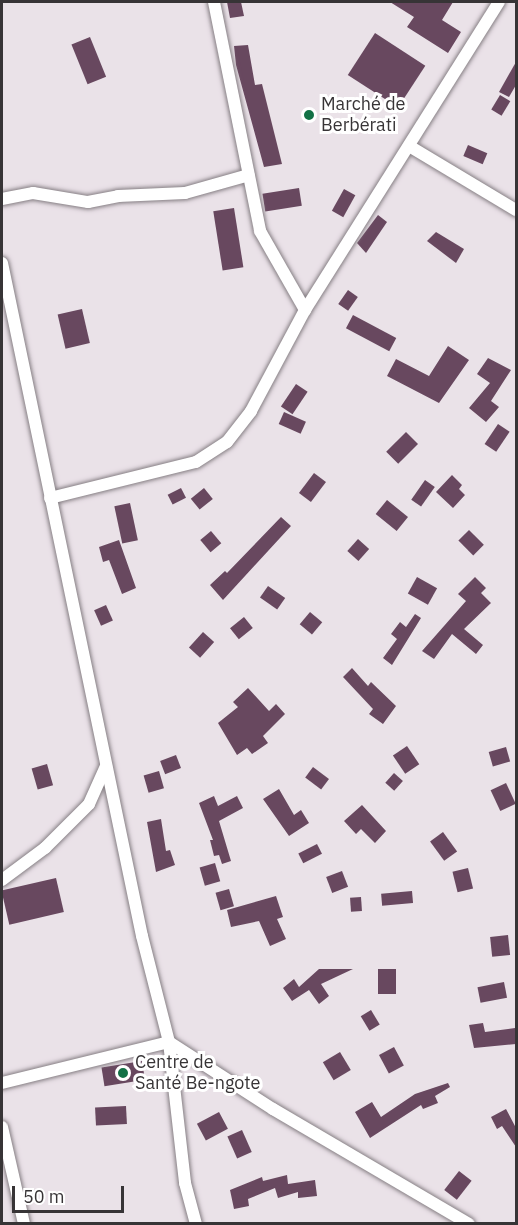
<!DOCTYPE html>
<meta charset="utf-8">
<style>
body{margin:0}
#map{position:relative;width:518px;height:1225px;overflow:hidden;background:#eae2e8;font-family:"IBM Plex Sans",sans-serif}
div>[style]{position:absolute}
.building>*{inset:0;background:#68485f;transform-origin:0 0}
.roads{filter:drop-shadow(0 0 2px #867f84) drop-shadow(0 0 2px #867f84)}
.street>*{height:12px;margin:-6px;padding:0 6px;transform-origin:6px;border-radius:6px;background:#fff}
.dots>*{width:16px;height:16px;translate:-50% -50%;box-sizing:border-box;border:3px solid #fff;border-radius:50%}
span{translate:-50% -50%;white-space:nowrap;text-align:center;line-height:1.15;-webkit-text-stroke:6px #fff;paint-order:stroke}
.poi-label{font-size:18px;color:#373436}
.left{translate:0 -50%;text-align:left}
.frame{position:absolute;inset:0;border:3px solid #373436;pointer-events:none}
.scale{position:absolute;left:12px;top:1186px;width:112px;height:27px;box-sizing:border-box;border:3px solid #373436;border-top:0;padding-left:8px;font-size:18px;line-height:21px;white-space:nowrap;color:#373436;-webkit-text-stroke:4px #fff;paint-order:stroke}
</style>
<div id="map">
<div class="building">
<i style="clip-path:polygon(227px 2px,241px 2px,244px 16px,230px 18px)"></i>
<i style="clip-path:polygon(390px 2px,453px 2px,442px 20px,461px 32px,448px 53px,407px 27px,414px 17px)"></i>
<i style="left:375px;top:33px;width:60px;height:50px;rotate:33deg"></i>
<i style="left:90px;top:37px;width:43px;height:20px;rotate:68deg"></i>
<i style="clip-path:polygon(248px 45px,255px 85px,262px 84px,282px 164px,264px 167px,236px 65px,234px 46px)"></i>
<i style="clip-path:polygon(516px 62px,516px 85px,509px 97px,499px 92px)"></i>
<i style="left:500px;top:95px;width:12px;height:17px;rotate:31deg"></i>
<i style="left:468px;top:145px;width:21px;height:12px;rotate:23deg"></i>
<i style="left:299px;top:188px;width:18px;height:37px;rotate:81deg"></i>
<i style="left:344px;top:189px;width:13px;height:25px;rotate:29deg"></i>
<i style="left:234px;top:208px;width:60px;height:21px;rotate:81deg"></i>
<i style="clip-path:polygon(378px 215px,387px 222px,366px 253px,357px 243px)"></i>
<i style="clip-path:polygon(436px 232px,464px 249px,456px 263px,427px 241px)"></i>
<i style="left:348px;top:290px;width:12px;height:17px;rotate:35deg"></i>
<i style="left:82px;top:309px;width:35px;height:25px;rotate:77deg"></i>
<i style="left:353px;top:315px;width:49px;height:15px;rotate:28deg"></i>
<i style="clip-path:polygon(448px 346px,469px 360px,439px 403px,387px 376px,396px 359px,429px 376px)"></i>
<i style="clip-path:polygon(488px 358px,511px 370px,491px 401px,499px 407px,486px 422px,469px 408px,490px 383px,477px 374px)"></i>
<i style="left:296px;top:384px;width:14px;height:27px;rotate:34deg"></i>
<i style="left:284px;top:412px;width:24px;height:13px;rotate:24deg"></i>
<i style="left:498px;top:424px;width:14px;height:24px;rotate:34deg"></i>
<i style="left:406px;top:432px;width:17px;height:28px;rotate:45deg"></i>
<i style="left:314px;top:473px;width:15px;height:25px;rotate:37deg"></i>
<i style="clip-path:polygon(452px 475px,462px 485px,459px 489px,465px 495px,453px 508px,436px 492px)"></i>
<i style="left:425px;top:480px;width:12px;height:24px;rotate:35deg"></i>
<i style="left:181px;top:488px;width:11px;height:15px;rotate:63deg"></i>
<i style="left:204px;top:488px;width:14px;height:17px;rotate:51deg"></i>
<i style="left:387px;top:500px;width:27px;height:18px;rotate:39deg"></i>
<i style="left:130px;top:503px;width:38px;height:16px;rotate:78deg"></i>
<i style="clip-path:polygon(281px 517px,291px 526px,223px 600px,210px 585px,225px 571px,227px 573px)"></i>
<i style="left:469px;top:530px;width:21px;height:15px;rotate:45deg"></i>
<i style="left:211px;top:531px;width:16px;height:14px;rotate:50deg"></i>
<i style="left:358px;top:539px;width:15px;height:16px;rotate:42deg"></i>
<i style="clip-path:polygon(119px 540px,136px 588px,122px 594px,109px 560px,103px 562px,99px 547px)"></i>
<i style="left:417px;top:577px;width:23px;height:19px;rotate:29deg"></i>
<i style="clip-path:polygon(475px 577px,486px 588px,481px 593px,491px 603px,464px 629px,483px 645px,476px 654px,452px 634px,434px 659px,422px 651px,466px 601px,458px 594px)"></i>
<i style="left:268px;top:586px;width:21px;height:14px;rotate:35deg"></i>
<i style="left:106px;top:605px;width:17px;height:13px;rotate:66deg"></i>
<i style="left:310px;top:612px;width:16px;height:16px;rotate:40deg"></i>
<i style="clip-path:polygon(415px 614px,421px 618px,392px 665px,383px 658px,397px 639px,391px 634px,400px 622px,406px 627px)"></i>
<i style="left:244px;top:617px;width:14px;height:18px;rotate:51deg"></i>
<i style="left:203px;top:632px;width:15px;height:21px;rotate:42deg"></i>
<i style="clip-path:polygon(352px 668px,368px 686px,371px 682px,396px 706px,383px 724px,369px 714px,373px 709px,343px 677px)"></i>
<i style="clip-path:polygon(248px 688px,269px 711px,276px 704px,285px 714px,263px 736px,268px 743px,252px 754px,247px 748px,237px 755px,218px 723px,238px 707px,233px 702px)"></i>
<i style="left:407px;top:746px;width:22px;height:17px;rotate:56deg"></i>
<i style="left:506px;top:747px;width:15px;height:18px;rotate:74deg"></i>
<i style="left:176px;top:755px;width:14px;height:17px;rotate:69deg"></i>
<i style="left:47px;top:764px;width:22px;height:16px;rotate:74deg"></i>
<i style="left:313px;top:767px;width:20px;height:13px;rotate:37deg"></i>
<i style="left:159px;top:771px;width:18px;height:16px;rotate:74deg"></i>
<i style="left:394px;top:773px;width:12px;height:13px;rotate:42deg"></i>
<i style="left:506px;top:783px;width:23px;height:17px;rotate:65deg"></i>
<i style="clip-path:polygon(279px 789px,294px 815px,301px 810px,309px 823px,289px 836px,263px 799px)"></i>
<i style="clip-path:polygon(214px 796px,218px 806px,237px 796px,243px 808px,219px 821px,231px 861px,222px 864px,219px 855px,214px 856px,210px 840px,213px 840px,199px 803px)"></i>
<i style="clip-path:polygon(362px 805px,386px 831px,375px 843px,361px 829px,356px 834px,344px 821px)"></i>
<i style="clip-path:polygon(161px 819px,166px 851px,170px 850px,175px 865px,156px 872px,147px 822px)"></i>
<i style="left:443px;top:832px;width:24px;height:16px;rotate:54deg"></i>
<i style="left:317px;top:844px;width:11px;height:21px;rotate:63deg"></i>
<i style="left:215px;top:863px;width:19px;height:16px;rotate:74deg"></i>
<i style="left:468px;top:868px;width:21px;height:16px;rotate:76deg"></i>
<i style="left:342px;top:871px;width:17px;height:17px;rotate:69deg"></i>
<i style="left:56px;top:878px;width:35px;height:56px;rotate:77deg"></i>
<i style="left:229px;top:889px;width:18px;height:14px;rotate:74deg"></i>
<i style="left:412px;top:891px;width:12px;height:31px;rotate:85deg"></i>
<i style="clip-path:polygon(276px 896px,283px 917px,277px 919px,286px 939px,270px 946px,259px 921px,231px 927px,227px 910px)"></i>
<i style="left:361px;top:897px;width:14px;height:11px;rotate:86deg"></i>
<i style="left:508px;top:935px;width:20px;height:18px;rotate:84deg"></i>
<i style="clip-path:polygon(319px 969px,353px 969px,321px 984px,329px 996px,319px 1004px,309px 990px,292px 1001px,283px 988px,294px 979px,299px 987px)"></i>
<i style="left:378px;top:969px;width:18px;height:25px"></i>
<i style="left:504px;top:982px;width:16px;height:27px;rotate:79deg"></i>
<i style="left:371px;top:1010px;width:17px;height:12px;rotate:59deg"></i>
<i style="clip-path:polygon(483px 1023px,485px 1032px,515px 1028px,516px 1044px,474px 1048px,469px 1025px)"></i>
<i style="left:394px;top:1047px;width:21px;height:17px;rotate:62deg"></i>
<i style="left:340px;top:1052px;width:21px;height:20px;rotate:59deg"></i>
<i style="left:142px;top:1061px;width:19px;height:41px;rotate:81deg"></i>
<i style="clip-path:polygon(448px 1083px,450px 1087px,435px 1096px,438px 1103px,423px 1109px,421px 1105px,370px 1138px,355px 1112px,372px 1102px,381px 1117px,415px 1094px)"></i>
<i style="left:126px;top:1106px;width:18px;height:31px;rotate:87deg"></i>
<i style="clip-path:polygon(506px 1109px,516px 1128px,516px 1147px,502px 1126px,497px 1129px,491px 1117px)"></i>
<i style="left:219px;top:1112px;width:19px;height:25px;rotate:62deg"></i>
<i style="left:242px;top:1130px;width:24px;height:16px;rotate:66deg"></i>
<i style="left:459px;top:1171px;width:16px;height:24px;rotate:38deg"></i>
<i style="clip-path:polygon(287px 1175px,288px 1184px,315px 1180px,317px 1196px,298px 1198px,298px 1192px,278px 1198px,275px 1188px,248px 1199px,249px 1206px,234px 1209px,230px 1190px,262px 1177px,263px 1181px)"></i>
</div>
<div class="roads">
<div class="street">
<i style="left:214px;top:2px;width:234px;rotate:78.6deg"></i>
<i style="left:260px;top:231px;width:91px;rotate:60.3deg"></i>
<i style="left:409px;top:146px;width:125px;rotate:30.9deg"></i>
<i style="left:2px;top:199px;width:32px;rotate:-11deg"></i>
<i style="left:33px;top:193px;width:56px;rotate:9.3deg"></i>
<i style="left:88px;top:202px;width:31px;rotate:-11deg"></i>
<i style="left:118px;top:196px;width:67px;rotate:-2.6deg"></i>
<i style="left:185px;top:193px;width:66px;rotate:-15.7deg"></i>
<i style="left:2px;top:263px;width:687px;rotate:78.25deg"></i>
<i style="left:142px;top:936px;width:109px;rotate:75.7deg"></i>
<i style="left:169px;top:1042px;width:142px;rotate:83.5deg"></i>
<i style="left:185px;top:1183px;width:42px;rotate:75deg"></i>
<i style="left:50px;top:498px;width:150px;rotate:-13.9deg"></i>
<i style="left:196px;top:462px;width:37px;rotate:-33deg"></i>
<i style="left:227px;top:442px;width:39px;rotate:-52deg"></i>
<i style="left:251px;top:411px;width:115px;rotate:-61.9deg"></i>
<i style="left:305px;top:310px;width:364px;rotate:-57.8deg"></i>
<i style="left:2px;top:880px;width:54px;rotate:-36.7deg"></i>
<i style="left:45px;top:848px;width:62px;rotate:-45deg"></i>
<i style="left:89px;top:804px;width:42px;rotate:-65.9deg"></i>
<i style="left:2px;top:1083px;width:172px;rotate:-13.8deg"></i>
<i style="left:169px;top:1042px;width:124px;rotate:32.8deg"></i>
<i style="left:273px;top:1109px;width:227px;rotate:30.4deg"></i>
<i style="left:2px;top:1127px;width:99px;rotate:77.2deg"></i>
</div>
</div>
<div class="dots">
<i style="left:309px;top:115px;background:#127045"></i>
<i style="left:123px;top:1073px;background:#127045"></i>
</div>
<div class="poi-label">
<span class="left" style="left:321px;top:115px">Marché de<br>Berbérati</span>
<span class="left" style="left:135px;top:1073px">Centre de<br>Santé Be-ngote</span>
</div>
<div class="frame"></div>
<div class="scale">50 m</div>
</div>
